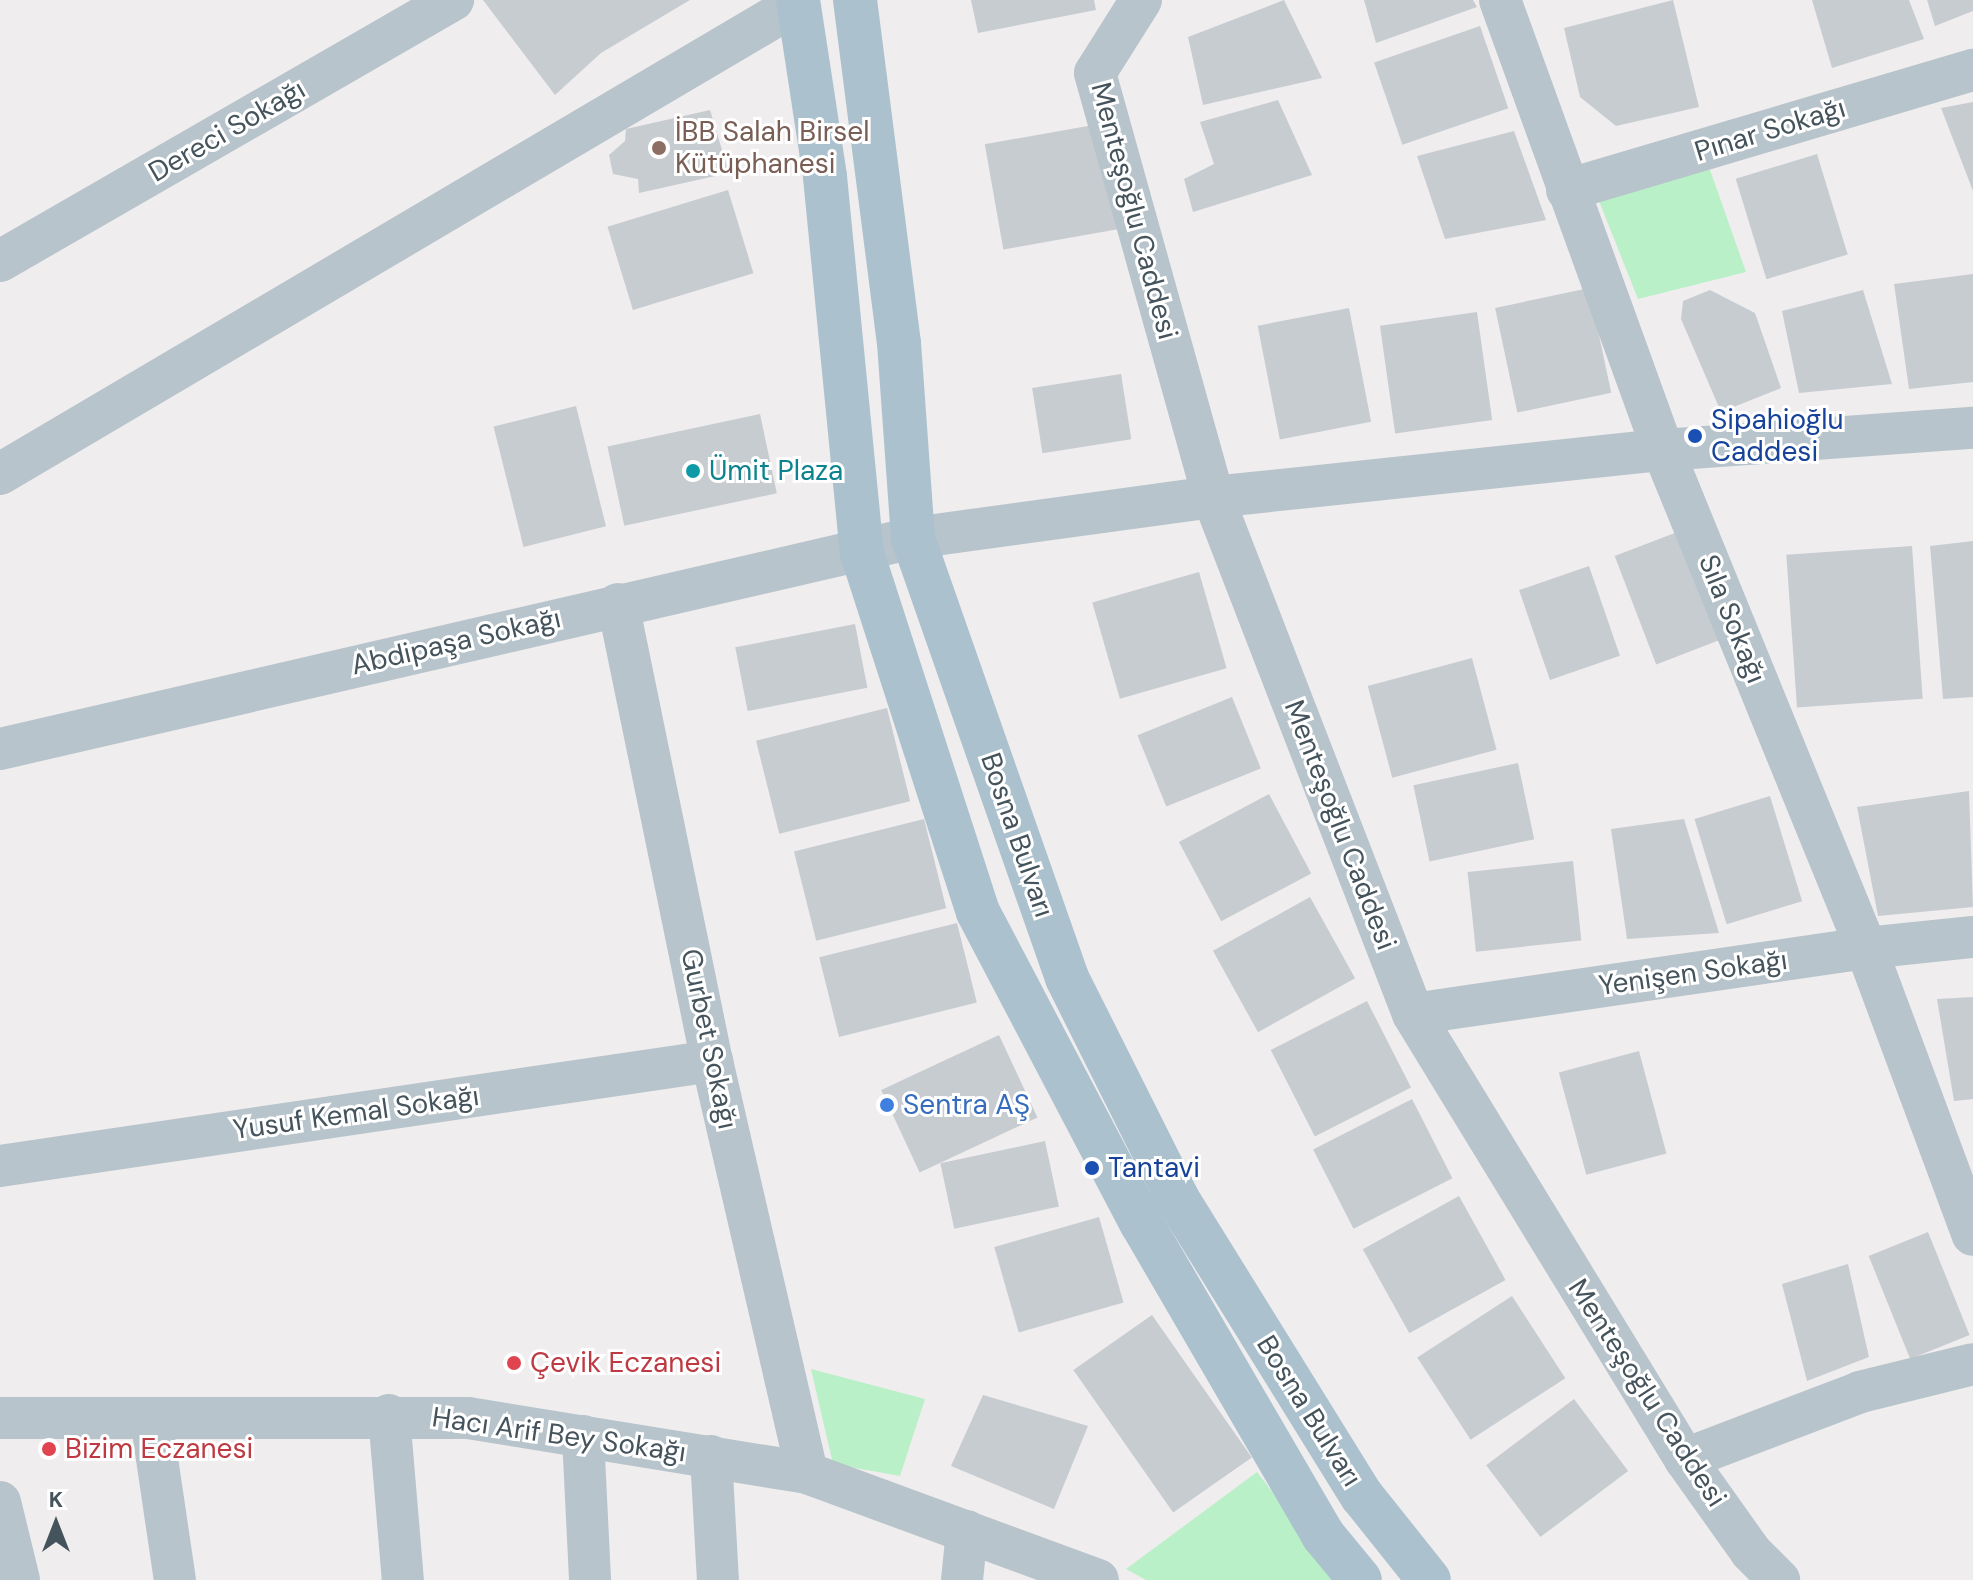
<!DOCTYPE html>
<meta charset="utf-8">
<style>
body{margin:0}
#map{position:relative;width:1973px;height:1580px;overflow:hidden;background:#f0edee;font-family:"DM Sans",sans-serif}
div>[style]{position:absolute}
.green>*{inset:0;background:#b9f0c8}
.building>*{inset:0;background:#c7ccd1;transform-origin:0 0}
.minor>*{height:42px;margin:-21px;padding:0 21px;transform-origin:21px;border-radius:21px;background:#b8c4cb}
.major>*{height:44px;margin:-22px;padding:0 22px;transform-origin:22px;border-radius:22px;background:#acc1ce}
.dots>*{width:22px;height:22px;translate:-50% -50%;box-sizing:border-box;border:4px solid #fff;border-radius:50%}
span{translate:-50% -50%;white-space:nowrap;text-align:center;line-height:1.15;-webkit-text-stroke:6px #fff;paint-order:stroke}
.street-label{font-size:28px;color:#45545c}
.education-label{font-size:28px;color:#785e54}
.left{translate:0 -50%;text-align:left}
.transit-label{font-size:28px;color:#164399}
.culture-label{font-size:28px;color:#0d838f}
.shop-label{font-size:28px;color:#366cbe}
.health-label{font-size:28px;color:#be3a42}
.north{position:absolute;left:16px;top:1484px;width:80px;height:80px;-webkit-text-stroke:6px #fff;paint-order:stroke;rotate:0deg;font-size:22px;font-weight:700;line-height:32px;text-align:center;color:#45545c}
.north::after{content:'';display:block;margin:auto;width:28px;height:36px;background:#45545c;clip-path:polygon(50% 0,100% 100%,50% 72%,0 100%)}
</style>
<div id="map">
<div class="green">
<i style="clip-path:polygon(1709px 167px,1746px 272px,1638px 299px,1597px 196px)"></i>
<i style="clip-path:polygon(811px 1369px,925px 1399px,900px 1476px,833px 1464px)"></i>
<i style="clip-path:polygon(1257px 1472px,1340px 1580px,1146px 1580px,1126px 1569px)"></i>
</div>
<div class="building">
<i style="clip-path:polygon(483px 0,690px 0,601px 53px,555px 95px)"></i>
<i style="clip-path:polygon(971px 0,1094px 0,1096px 10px,978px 33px)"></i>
<i style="clip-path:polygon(1284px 0,1322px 78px,1203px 105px,1188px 37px)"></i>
<i style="clip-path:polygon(1364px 0,1473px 0,1477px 7px,1376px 43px)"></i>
<i style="clip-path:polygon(1673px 0,1699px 107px,1616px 126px,1580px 97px,1564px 28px)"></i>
<i style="clip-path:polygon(1812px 0,1909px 0,1924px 39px,1832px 68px)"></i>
<i style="clip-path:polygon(1927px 0,1973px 0,1973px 11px,1935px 26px)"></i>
<i style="left:1480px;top:26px;width:87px;height:112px;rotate:71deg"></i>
<i style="clip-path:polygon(1278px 100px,1312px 175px,1193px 212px,1184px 179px,1214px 164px,1200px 122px)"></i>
<i style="clip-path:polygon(1973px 102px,1973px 191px,1941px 108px)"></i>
<i style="clip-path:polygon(710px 110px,729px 173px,639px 193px,638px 179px,613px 174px,609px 155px,625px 141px,626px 129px)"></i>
<i style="left:1099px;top:124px;width:107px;height:116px;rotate:80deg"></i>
<i style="clip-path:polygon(1514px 131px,1546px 220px,1445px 239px,1417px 156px)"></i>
<i style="left:1817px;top:154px;width:105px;height:85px;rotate:73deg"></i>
<i style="left:728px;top:190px;width:87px;height:126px;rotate:73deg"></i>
<i style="clip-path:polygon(1973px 274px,1973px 382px,1909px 389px,1894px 284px)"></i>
<i style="left:1589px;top:288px;width:107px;height:96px;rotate:78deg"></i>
<i style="clip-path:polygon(1710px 290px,1755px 313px,1781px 388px,1721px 412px,1681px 319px,1683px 301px)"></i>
<i style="clip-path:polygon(1863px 290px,1892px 384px,1799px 393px,1782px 311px)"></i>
<i style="left:1349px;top:308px;width:116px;height:93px;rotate:79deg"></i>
<i style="left:1477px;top:312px;width:109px;height:98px;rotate:82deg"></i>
<i style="left:1121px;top:374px;width:66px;height:90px;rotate:81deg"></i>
<i style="left:576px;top:406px;width:124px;height:85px;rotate:76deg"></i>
<i style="left:760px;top:414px;width:81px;height:156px;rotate:78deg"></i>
<i style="left:1680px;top:531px;width:116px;height:70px;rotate:69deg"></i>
<i style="clip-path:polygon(1973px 541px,1973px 697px,1943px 699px,1930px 546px)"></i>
<i style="left:1912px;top:546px;width:153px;height:126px;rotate:86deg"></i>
<i style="left:1589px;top:566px;width:95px;height:74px;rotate:71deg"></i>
<i style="left:1199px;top:572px;width:100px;height:111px;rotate:74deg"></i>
<i style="left:855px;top:624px;width:65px;height:122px;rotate:79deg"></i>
<i style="left:1472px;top:658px;width:95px;height:108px;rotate:75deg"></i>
<i style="left:1232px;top:697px;width:77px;height:102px;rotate:68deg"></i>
<i style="left:887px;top:708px;width:96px;height:135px;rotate:76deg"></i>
<i style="left:1518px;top:763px;width:78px;height:107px;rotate:78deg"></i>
<i style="clip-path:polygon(1969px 791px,1973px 907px,1878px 916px,1857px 807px)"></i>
<i style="left:1269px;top:794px;width:90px;height:102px;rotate:62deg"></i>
<i style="left:1770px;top:796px;width:110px;height:79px;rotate:73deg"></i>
<i style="left:924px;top:819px;width:92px;height:134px;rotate:76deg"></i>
<i style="clip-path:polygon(1684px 819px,1719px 933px,1627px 939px,1611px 829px)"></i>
<i style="left:1573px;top:861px;width:80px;height:106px;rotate:84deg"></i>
<i style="left:1310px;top:897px;width:93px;height:111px;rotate:61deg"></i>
<i style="left:957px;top:923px;width:82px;height:142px;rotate:76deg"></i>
<i style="clip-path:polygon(1973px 997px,1973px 1099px,1954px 1101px,1937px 999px)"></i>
<i style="left:1367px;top:1001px;width:97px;height:108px;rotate:63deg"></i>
<i style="left:999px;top:1035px;width:91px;height:130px;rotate:65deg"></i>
<i style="left:1639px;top:1051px;width:106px;height:83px;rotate:75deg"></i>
<i style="left:1412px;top:1099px;width:89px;height:111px;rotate:63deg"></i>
<i style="left:1045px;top:1141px;width:67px;height:107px;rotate:78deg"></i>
<i style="left:1459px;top:1196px;width:96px;height:110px;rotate:61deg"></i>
<i style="left:1099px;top:1217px;width:89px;height:109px;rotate:74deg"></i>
<i style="left:1928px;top:1232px;width:111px;height:64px;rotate:68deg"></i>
<i style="clip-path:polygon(1848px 1264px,1869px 1357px,1807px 1381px,1782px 1284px)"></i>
<i style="left:1512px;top:1296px;width:98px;height:113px;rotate:57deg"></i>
<i style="left:1152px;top:1315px;width:174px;height:96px;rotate:55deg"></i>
<i style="clip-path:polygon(983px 1395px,1088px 1426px,1054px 1509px,951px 1466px)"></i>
<i style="left:1574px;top:1399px;width:90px;height:110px;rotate:53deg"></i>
</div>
<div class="minor">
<i style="left:1141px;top:0;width:86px;rotate:122.2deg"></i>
<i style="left:1095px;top:73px;width:440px;rotate:74.4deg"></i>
<i style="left:1213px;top:497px;width:554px;rotate:68.85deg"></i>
<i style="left:1413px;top:1014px;width:522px;rotate:58.57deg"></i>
<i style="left:1685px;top:1459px;width:114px;rotate:54.6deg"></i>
<i style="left:1751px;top:1552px;width:40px;rotate:45deg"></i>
<i style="left:1500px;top:0;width:479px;rotate:70.1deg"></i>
<i style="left:1663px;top:450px;width:538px;rotate:67.82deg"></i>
<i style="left:1866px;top:948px;width:306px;rotate:69.6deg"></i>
<i style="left:1567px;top:190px;width:423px;rotate:-16.5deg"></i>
<i style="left:0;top:261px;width:523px;rotate:-29.95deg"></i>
<i style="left:0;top:474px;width:927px;rotate:-30.55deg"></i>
<i style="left:618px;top:604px;width:467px;rotate:78.4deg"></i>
<i style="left:712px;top:1061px;width:423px;rotate:77deg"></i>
<i style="left:0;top:749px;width:937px;rotate:-13.01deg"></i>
<i style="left:913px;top:538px;width:303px;rotate:-7.8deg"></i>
<i style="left:1213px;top:497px;width:452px;rotate:-6deg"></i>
<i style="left:1663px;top:450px;width:311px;rotate:-4.1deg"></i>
<i style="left:1413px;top:1014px;width:458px;rotate:-8.3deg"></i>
<i style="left:1866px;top:948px;width:108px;rotate:-5.9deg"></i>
<i style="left:0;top:1166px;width:720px;rotate:-8.39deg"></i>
<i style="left:389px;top:1415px;width:166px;rotate:85.2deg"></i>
<i style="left:0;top:1418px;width:468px"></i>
<i style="left:468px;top:1418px;width:343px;rotate:9.2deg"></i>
<i style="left:807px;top:1473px;width:310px;rotate:20.2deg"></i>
<i style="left:151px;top:1418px;width:164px;rotate:81.6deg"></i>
<i style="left:583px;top:1436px;width:144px;rotate:87.2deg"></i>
<i style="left:711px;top:1456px;width:124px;rotate:86.8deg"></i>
<i style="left:1685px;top:1459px;width:187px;rotate:-20.9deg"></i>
<i style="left:1860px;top:1392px;width:116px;rotate:-13.9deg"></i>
<i style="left:0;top:1502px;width:80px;rotate:76.3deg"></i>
<i style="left:962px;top:1580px;width:49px;rotate:-84.2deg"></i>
</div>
<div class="major">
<i style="left:798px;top:0;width:179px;rotate:81.3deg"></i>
<i style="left:825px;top:177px;width:378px;rotate:84.4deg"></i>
<i style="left:862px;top:553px;width:377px;rotate:72.1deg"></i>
<i style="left:978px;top:912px;width:352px;rotate:62.3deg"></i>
<i style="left:1142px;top:1224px;width:360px;rotate:59.8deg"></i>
<i style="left:1323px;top:1535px;width:58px;rotate:50.6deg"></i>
<i style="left:855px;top:0;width:346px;rotate:82.7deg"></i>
<i style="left:899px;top:343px;width:196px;rotate:85.9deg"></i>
<i style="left:913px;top:538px;width:466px;rotate:70.7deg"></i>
<i style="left:1067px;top:978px;width:246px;rotate:63.4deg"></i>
<i style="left:1177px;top:1198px;width:351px;rotate:58.2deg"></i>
<i style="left:1362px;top:1496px;width:107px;rotate:51.4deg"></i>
</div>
<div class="dots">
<i style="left:659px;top:148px;background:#8d6e63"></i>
<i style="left:1695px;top:436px;background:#1a4fb4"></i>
<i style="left:693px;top:471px;background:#0f9aa8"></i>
<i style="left:887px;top:1105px;background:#3f7fe0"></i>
<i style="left:1092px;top:1168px;background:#1a4fb4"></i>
<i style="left:514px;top:1363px;background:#e0444e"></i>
<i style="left:49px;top:1449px;background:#e0444e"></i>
</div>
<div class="street-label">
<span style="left:1770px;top:130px;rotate:-17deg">Pınar Sokağı</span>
<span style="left:227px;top:131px;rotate:-30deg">Dereci Sokağı</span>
<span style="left:1134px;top:211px;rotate:75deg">Menteşoğlu Caddesi</span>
<span style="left:1732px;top:619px;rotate:68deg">Sıla Sokağı</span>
<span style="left:456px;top:642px;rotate:-13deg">Abdipaşa Sokağı</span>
<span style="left:1340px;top:825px;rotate:69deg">Menteşoğlu Caddesi</span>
<span style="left:1017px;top:835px;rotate:71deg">Bosna Bulvarı</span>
<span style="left:1693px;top:973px;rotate:-8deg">Yenişen Sokağı</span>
<span style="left:709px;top:1039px;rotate:78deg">Gurbet Sokağı</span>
<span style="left:356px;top:1113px;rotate:-8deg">Yusuf Kemal Sokağı</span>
<span style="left:1647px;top:1393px;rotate:57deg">Menteşoğlu Caddesi</span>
<span style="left:1309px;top:1411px;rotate:58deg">Bosna Bulvarı</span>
<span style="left:559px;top:1435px;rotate:8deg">Hacı Arif Bey Sokağı</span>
</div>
<div class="education-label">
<span class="left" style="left:675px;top:148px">İBB Salah Birsel<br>Kütüphanesi</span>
</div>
<div class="transit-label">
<span class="left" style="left:1711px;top:436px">Sipahioğlu<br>Caddesi</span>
<span class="left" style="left:1108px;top:1168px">Tantavi</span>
</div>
<div class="culture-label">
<span class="left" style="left:709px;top:471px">Ümit Plaza</span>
</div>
<div class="shop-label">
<span class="left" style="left:903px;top:1105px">Sentra AŞ</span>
</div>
<div class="health-label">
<span class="left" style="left:530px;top:1363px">Çevik Eczanesi</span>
<span class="left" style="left:65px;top:1449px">Bizim Eczanesi</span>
</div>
<div class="north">K</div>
</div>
